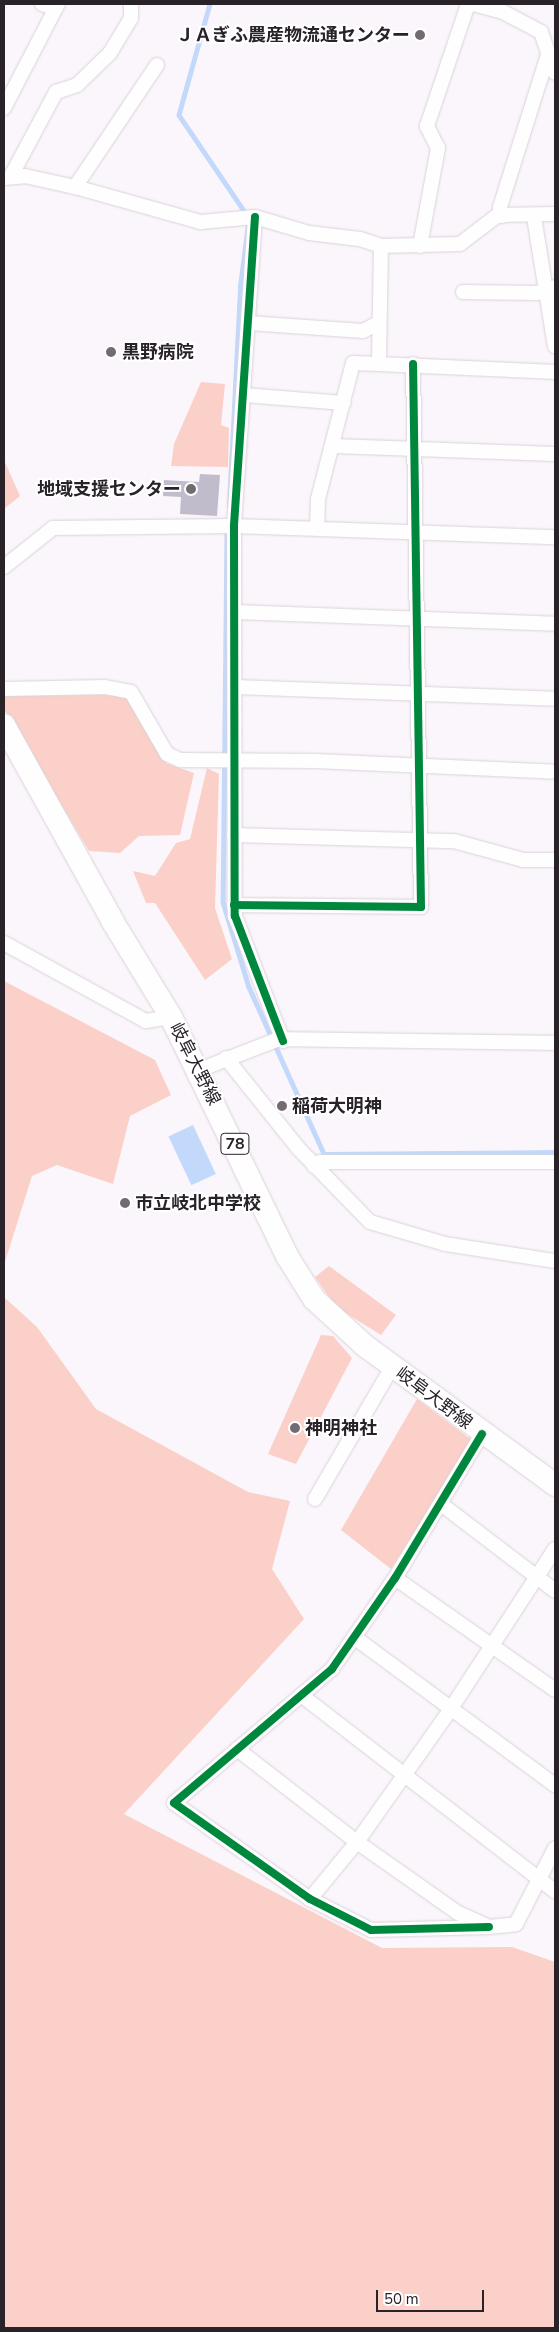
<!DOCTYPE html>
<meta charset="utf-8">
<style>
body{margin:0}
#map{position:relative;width:559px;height:2332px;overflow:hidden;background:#fbf6fb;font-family:"Nunito Sans","Noto Sans JP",sans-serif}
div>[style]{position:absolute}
.green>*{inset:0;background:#fbd0c8}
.water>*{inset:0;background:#c2d9fc;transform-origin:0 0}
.stream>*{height:4.5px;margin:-2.25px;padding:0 2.25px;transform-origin:2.25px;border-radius:2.25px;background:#c2d9fc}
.building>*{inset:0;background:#c1bccb}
.roads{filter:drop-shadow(0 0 1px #d9d3d9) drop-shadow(0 0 1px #d9d3d9)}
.street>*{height:14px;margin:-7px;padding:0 7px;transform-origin:7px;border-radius:7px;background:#fefefe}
.primary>*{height:22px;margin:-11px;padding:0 11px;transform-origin:11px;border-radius:11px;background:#fefefe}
.cycleway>*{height:8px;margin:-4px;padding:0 4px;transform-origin:4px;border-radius:4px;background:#00873e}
.dots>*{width:14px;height:14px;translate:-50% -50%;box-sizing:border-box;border:2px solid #fff;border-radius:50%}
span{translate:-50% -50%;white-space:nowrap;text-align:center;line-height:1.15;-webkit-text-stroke:4px #fff;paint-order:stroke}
.shield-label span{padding:1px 4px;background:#fff;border:1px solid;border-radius:4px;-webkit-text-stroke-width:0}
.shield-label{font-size:16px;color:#292229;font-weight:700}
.poi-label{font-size:18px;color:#292229;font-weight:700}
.right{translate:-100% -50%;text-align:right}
.left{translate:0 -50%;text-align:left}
.street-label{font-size:18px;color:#292229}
.frame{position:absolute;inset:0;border:5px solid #292229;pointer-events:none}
.scale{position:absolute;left:376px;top:2290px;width:108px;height:22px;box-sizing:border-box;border:2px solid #292229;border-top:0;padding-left:6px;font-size:15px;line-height:18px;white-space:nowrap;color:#292229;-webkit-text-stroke:4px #fff;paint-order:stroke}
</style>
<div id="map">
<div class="green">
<i style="clip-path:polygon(201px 382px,225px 384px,221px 425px,229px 428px,228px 467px,171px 466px,174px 444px)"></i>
<i style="clip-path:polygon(4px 460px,20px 496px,4px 509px)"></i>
<i style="clip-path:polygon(104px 695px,128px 697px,166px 763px,194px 773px,180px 835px,139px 836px,120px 853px,89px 851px,4px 709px,4px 696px)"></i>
<i style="clip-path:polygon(207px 768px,219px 774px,215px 908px,232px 959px,205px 980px,155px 903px,146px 903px,133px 871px,155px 876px,176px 843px,190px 839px)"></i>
<i style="clip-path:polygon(4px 981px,155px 1060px,171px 1095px,130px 1116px,113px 1184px,57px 1165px,32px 1176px,4px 1265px)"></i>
<i style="clip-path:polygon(329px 1266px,396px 1315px,381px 1335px,336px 1307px,315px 1277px)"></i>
<i style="clip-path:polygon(4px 1297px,37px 1327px,96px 1409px,248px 1492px,290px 1501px,272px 1569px,304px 1619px,124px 1814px,382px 1948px,512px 1947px,555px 1962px,555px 2328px,4px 2328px)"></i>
<i style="clip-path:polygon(321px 1335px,333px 1336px,352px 1358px,296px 1464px,268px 1454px)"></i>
<i style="clip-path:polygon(417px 1399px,473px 1441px,391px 1569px,341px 1530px)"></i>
</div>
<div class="water">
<i style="left:193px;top:1125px;width:54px;height:27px;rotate:65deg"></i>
</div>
<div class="stream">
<i style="left:210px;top:4px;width:115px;rotate:105.6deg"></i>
<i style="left:179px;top:115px;width:121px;rotate:55.8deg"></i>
<i style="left:229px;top:506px;width:220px;rotate:-87.1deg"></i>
<i style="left:240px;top:286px;width:63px;rotate:-82.6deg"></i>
<i style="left:227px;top:534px;width:368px;rotate:90.6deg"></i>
<i style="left:223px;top:902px;width:89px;rotate:73deg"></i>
<i style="left:249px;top:987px;width:183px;rotate:65.8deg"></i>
<i style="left:324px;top:1154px;width:231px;rotate:-0.5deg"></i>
</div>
<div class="building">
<i style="clip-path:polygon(200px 474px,220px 475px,217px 516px,180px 514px,181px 497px,163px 496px,164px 480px,199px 482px)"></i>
</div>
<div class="roads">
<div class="street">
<i style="left:42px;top:4px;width:14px;rotate:17deg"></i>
<i style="left:473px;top:4px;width:31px;rotate:15deg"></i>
<i style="left:503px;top:12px;width:43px;rotate:27.8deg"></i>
<i style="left:541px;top:32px;width:43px;rotate:71.1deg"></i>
<i style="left:4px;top:108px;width:117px;rotate:-62.6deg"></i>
<i style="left:11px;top:176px;width:95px;rotate:-61.8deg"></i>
<i style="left:56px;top:92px;width:22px;rotate:-18deg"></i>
<i style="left:77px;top:85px;width:46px;rotate:-44.1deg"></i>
<i style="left:110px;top:53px;width:41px;rotate:-59deg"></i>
<i style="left:131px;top:18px;width:14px;rotate:-90deg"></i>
<i style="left:4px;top:178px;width:21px;rotate:-5deg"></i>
<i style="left:25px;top:176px;width:55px;rotate:12.5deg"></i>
<i style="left:79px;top:188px;width:127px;rotate:15.6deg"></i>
<i style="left:201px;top:222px;width:54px;rotate:-5.3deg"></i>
<i style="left:255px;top:217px;width:56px;rotate:16.5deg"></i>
<i style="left:309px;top:233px;width:51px;rotate:6.7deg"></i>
<i style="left:360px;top:239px;width:22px;rotate:18deg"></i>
<i style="left:381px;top:246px;width:118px;rotate:91deg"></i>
<i style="left:379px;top:364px;width:176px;rotate:2.6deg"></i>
<i style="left:75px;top:187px;width:147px;rotate:-56.1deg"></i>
<i style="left:502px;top:216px;width:9px;rotate:-103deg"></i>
<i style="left:500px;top:207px;width:159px;rotate:-72.5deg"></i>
<i style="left:255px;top:217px;width:310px;rotate:93.9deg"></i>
<i style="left:234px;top:526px;width:390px;rotate:89.9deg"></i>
<i style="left:235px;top:916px;width:134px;rotate:69deg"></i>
<i style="left:534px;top:217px;width:131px;rotate:80.8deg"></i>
<i style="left:381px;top:246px;width:79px;rotate:-1.5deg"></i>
<i style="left:460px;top:244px;width:48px;rotate:-37.3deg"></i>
<i style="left:498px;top:215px;width:57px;rotate:-1deg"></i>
<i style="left:420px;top:246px;width:100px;rotate:-79.6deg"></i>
<i style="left:438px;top:148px;width:25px;rotate:-117deg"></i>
<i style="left:427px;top:126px;width:129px;rotate:-71.4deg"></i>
<i style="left:463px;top:292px;width:74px;rotate:0.8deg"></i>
<i style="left:537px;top:293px;width:19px;rotate:-18deg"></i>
<i style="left:249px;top:323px;width:114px;rotate:4deg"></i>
<i style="left:363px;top:331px;width:18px;rotate:-27deg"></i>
<i style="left:244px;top:395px;width:100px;rotate:4.6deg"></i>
<i style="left:334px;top:446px;width:221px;rotate:2.1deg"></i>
<i style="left:317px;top:528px;width:29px;rotate:-88deg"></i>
<i style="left:318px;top:499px;width:140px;rotate:-75.6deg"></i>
<i style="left:353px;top:363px;width:26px;rotate:2deg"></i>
<i style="left:4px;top:567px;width:63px;rotate:-38.5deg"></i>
<i style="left:53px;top:528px;width:181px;rotate:-0.6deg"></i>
<i style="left:234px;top:526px;width:321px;rotate:2deg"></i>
<i style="left:235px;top:612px;width:320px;rotate:2.1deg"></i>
<i style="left:235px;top:687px;width:320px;rotate:2.1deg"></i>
<i style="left:4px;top:689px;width:101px;rotate:-1.1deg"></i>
<i style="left:105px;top:687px;width:26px;rotate:11deg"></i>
<i style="left:131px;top:692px;width:72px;rotate:59.9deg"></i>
<i style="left:167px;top:754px;width:14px;rotate:25deg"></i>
<i style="left:180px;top:760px;width:137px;rotate:0.4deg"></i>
<i style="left:317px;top:761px;width:238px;rotate:2.6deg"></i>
<i style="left:234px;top:835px;width:220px;rotate:1.6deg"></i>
<i style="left:454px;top:841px;width:72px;rotate:15.4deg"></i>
<i style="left:523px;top:860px;width:32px"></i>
<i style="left:234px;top:905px;width:187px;rotate:0.6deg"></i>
<i style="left:421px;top:907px;width:543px;rotate:-90.84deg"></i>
<i style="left:4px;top:943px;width:162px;rotate:28.8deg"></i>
<i style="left:146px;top:1021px;width:25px;rotate:-9deg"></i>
<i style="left:226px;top:1058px;width:115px;rotate:51.3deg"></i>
<i style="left:298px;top:1148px;width:103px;rotate:45.8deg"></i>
<i style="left:370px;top:1222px;width:78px;rotate:16.3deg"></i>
<i style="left:445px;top:1244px;width:111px;rotate:8.8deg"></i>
<i style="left:199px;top:1070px;width:86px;rotate:-21.2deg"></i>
<i style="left:279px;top:1039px;width:276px;rotate:0.8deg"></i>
<i style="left:314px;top:1166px;width:7px;rotate:-34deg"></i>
<i style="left:320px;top:1162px;width:235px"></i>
<i style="left:482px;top:1434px;width:168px;rotate:121.1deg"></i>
<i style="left:395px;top:1578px;width:111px;rotate:124.7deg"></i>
<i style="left:332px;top:1669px;width:207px;rotate:139.7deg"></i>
<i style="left:174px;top:1803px;width:166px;rotate:35.2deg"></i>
<i style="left:310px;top:1899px;width:68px;rotate:26.9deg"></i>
<i style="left:371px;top:1930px;width:118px;rotate:-1.5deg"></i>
<i style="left:315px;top:1499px;width:153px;rotate:-59.7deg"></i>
<i style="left:441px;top:1504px;width:143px;rotate:37.3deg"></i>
<i style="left:395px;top:1578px;width:195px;rotate:35deg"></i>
<i style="left:354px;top:1637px;width:250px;rotate:36.4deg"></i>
<i style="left:301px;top:1695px;width:321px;rotate:37.7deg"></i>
<i style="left:237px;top:1749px;width:152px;rotate:37.8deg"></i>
<i style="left:357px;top:1842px;width:123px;rotate:35.1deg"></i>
<i style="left:458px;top:1913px;width:34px;rotate:24deg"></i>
<i style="left:489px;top:1927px;width:27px;rotate:-6deg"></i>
<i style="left:516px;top:1924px;width:85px;rotate:-62.8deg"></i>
<i style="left:310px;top:1899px;width:74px;rotate:-50.5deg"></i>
<i style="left:357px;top:1842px;width:161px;rotate:-54.8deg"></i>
<i style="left:450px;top:1710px;width:192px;rotate:-56.9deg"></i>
</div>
<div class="primary">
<i style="left:4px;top:725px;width:225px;rotate:61deg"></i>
<i style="left:113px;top:922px;width:111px;rotate:58.6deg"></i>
<i style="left:171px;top:1017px;width:266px;rotate:64.1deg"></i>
<i style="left:287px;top:1256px;width:51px;rotate:57.9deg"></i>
<i style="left:314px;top:1299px;width:68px;rotate:42.6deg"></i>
<i style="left:364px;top:1345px;width:237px;rotate:36.2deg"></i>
</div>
</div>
<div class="cycleway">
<i style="left:255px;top:217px;width:310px;rotate:93.9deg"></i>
<i style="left:234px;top:526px;width:390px;rotate:89.9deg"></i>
<i style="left:235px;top:916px;width:134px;rotate:69deg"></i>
<i style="left:234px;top:905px;width:187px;rotate:0.6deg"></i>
<i style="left:421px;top:907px;width:543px;rotate:-90.84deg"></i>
<i style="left:482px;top:1434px;width:168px;rotate:121.1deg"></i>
<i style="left:395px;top:1578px;width:111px;rotate:124.7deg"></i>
<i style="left:332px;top:1669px;width:207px;rotate:139.7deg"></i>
<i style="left:174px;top:1803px;width:166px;rotate:35.2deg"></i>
<i style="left:310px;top:1899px;width:68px;rotate:26.9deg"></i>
<i style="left:371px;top:1930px;width:118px;rotate:-1.5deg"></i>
</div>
<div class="dots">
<i style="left:420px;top:35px;background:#726c72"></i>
<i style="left:111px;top:352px;background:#726c72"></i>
<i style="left:191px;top:489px;background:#726c72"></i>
<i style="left:282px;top:1106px;background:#726c72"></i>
<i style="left:125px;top:1203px;background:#726c72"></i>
<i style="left:295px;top:1428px;background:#726c72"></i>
</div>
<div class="shield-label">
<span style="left:235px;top:1144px">78</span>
</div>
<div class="poi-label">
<span class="right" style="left:410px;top:35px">ＪＡぎふ農産物流通センター</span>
<span class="left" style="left:122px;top:352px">黒野病院</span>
<span class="right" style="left:181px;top:489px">地域支援センター</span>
<span class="left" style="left:292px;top:1106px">稲荷大明神</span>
<span class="left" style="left:135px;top:1203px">市立岐北中学校</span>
<span class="left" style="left:305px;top:1428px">神明神社</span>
</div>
<div class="street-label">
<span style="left:195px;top:1064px;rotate:63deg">岐阜大野線</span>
<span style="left:434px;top:1398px;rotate:37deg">岐阜大野線</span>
</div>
<div class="frame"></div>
<div class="scale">50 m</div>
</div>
